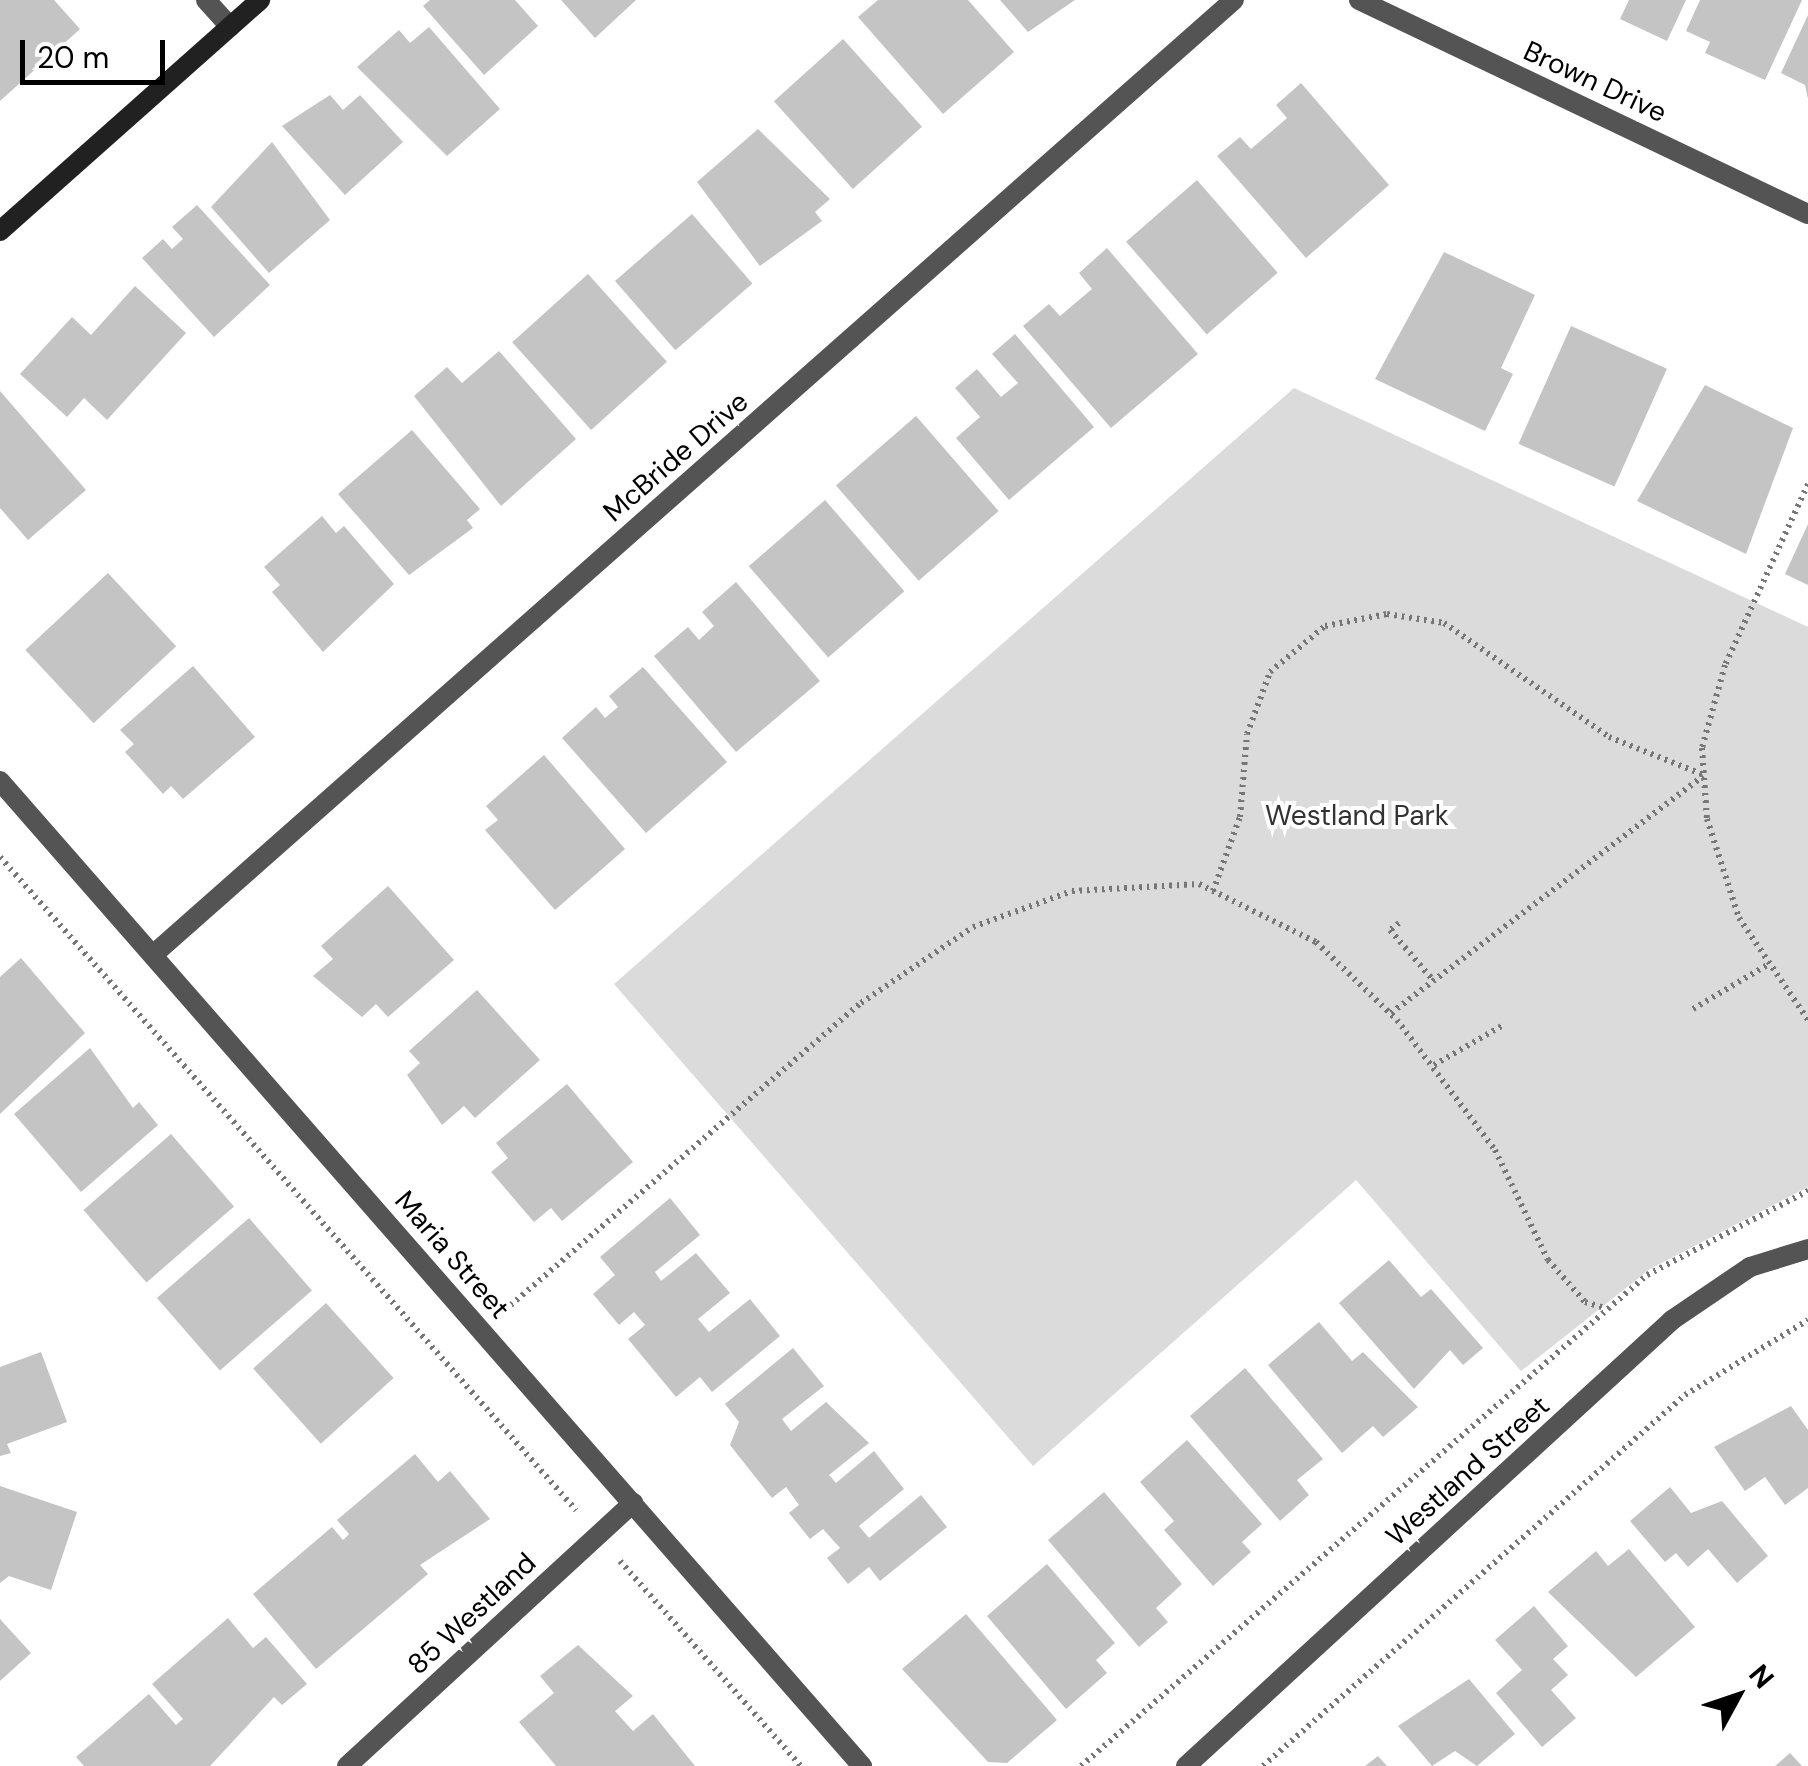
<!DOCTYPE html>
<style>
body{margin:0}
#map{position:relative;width:1808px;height:1766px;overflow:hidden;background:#fff;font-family:"DM Sans",sans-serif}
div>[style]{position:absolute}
.green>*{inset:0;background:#dbdbdb}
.building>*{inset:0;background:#c4c4c4;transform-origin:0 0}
.path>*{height:6px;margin-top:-3px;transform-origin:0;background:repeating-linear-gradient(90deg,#767676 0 2.5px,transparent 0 7.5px)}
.lane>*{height:20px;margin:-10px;padding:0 10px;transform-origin:10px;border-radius:10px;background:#545454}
.street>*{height:20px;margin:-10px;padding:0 10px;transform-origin:10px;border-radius:10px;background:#545454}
.secondary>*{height:20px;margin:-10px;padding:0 10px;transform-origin:10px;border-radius:10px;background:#212121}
span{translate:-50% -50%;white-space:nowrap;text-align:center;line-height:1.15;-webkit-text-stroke:8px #fff;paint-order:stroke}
.street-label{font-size:28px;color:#000}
.park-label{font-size:28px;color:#323232}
.north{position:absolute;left:1688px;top:1646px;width:100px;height:100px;-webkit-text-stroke:8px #fff;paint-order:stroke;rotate:50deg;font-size:28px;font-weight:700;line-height:40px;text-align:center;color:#000}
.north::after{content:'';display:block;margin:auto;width:35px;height:45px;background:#000;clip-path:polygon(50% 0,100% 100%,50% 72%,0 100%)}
.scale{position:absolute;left:20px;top:40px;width:145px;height:45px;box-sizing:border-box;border:5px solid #000;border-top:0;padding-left:12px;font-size:30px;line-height:35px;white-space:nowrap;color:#000;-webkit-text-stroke:8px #fff;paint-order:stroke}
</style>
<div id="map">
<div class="green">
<i style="clip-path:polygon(1294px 388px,1808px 627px,1808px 1187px,1650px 1269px,1521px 1371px,1356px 1180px,1033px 1466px,614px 984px)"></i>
</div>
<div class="building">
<i style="clip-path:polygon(0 0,54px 0,80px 29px,0 101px)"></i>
<i style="clip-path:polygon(430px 0,515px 0,538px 26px,484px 75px,423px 6px)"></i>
<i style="clip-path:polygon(561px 0,636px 0,595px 38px)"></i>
<i style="clip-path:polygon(878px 0,968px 0,1014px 52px,943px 114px,858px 17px)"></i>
<i style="clip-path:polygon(1000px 0,1075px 0,1028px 32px)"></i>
<i style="clip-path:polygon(1629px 0,1686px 0,1667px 41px,1620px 19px)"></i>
<i style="clip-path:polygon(1700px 0,1802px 0,1765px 80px,1705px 53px,1710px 42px,1686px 31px)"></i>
<i style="clip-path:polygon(1808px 15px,1808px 99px,1805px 85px,1781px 73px)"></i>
<i style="clip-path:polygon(429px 27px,500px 109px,447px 156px,357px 67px,399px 30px,410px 43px)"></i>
<i style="left:843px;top:39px;width:118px;height:93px;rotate:48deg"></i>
<i style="clip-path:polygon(1301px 83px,1389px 185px,1306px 258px,1217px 156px,1240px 137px,1251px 149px,1287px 118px,1276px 105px)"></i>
<i style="clip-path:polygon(330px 95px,343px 110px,360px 95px,403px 142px,345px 195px,282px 126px)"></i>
<i style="clip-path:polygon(758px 129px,830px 199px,815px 212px,822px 221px,760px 266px,697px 182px)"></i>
<i style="clip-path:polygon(272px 142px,330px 220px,269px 273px,211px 207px)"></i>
<i style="left:1197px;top:180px;width:123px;height:94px;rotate:49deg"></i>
<i style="clip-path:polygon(197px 205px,270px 285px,214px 337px,142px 258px,163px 239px,172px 249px,183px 239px,172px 227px)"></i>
<i style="left:692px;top:214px;width:92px;height:102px;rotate:49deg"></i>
<i style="clip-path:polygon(1107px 248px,1198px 354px,1111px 428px,1023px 326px,1049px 304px,1060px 316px,1092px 289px,1079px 273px)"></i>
<i style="clip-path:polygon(1444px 252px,1535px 295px,1501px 368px,1513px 374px,1485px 431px,1375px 379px)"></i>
<i style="left:588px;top:274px;width:118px;height:102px;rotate:48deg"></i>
<i style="clip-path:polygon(135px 286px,186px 333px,107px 420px,84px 398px,67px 417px,20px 374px,72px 317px,91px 335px)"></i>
<i style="left:1571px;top:326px;width:105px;height:129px;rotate:24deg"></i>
<i style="clip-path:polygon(1015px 334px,1094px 427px,1009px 500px,956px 438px,980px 417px,955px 388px,977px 369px,1001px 397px,1018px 383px,992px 354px)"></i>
<i style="clip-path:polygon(499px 351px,576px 439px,501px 506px,414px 396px,447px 367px,462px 383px)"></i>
<i style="clip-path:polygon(1705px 385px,1793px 428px,1746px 554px,1637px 501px)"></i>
<i style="clip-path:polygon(0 391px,86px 490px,28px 540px,0 508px)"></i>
<i style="left:916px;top:416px;width:126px;height:106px;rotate:49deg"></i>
<i style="clip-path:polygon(412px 430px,480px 509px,467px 520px,473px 528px,409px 575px,338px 494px)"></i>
<i style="left:825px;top:500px;width:121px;height:101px;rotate:49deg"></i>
<i style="clip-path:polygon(322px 516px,336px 533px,344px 526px,394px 584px,323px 652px,272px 592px,280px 585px,264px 567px)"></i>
<i style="clip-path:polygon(1808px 524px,1808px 585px,1785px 574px)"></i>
<i style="left:108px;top:573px;width:100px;height:113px;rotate:47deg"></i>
<i style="clip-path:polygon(736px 582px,820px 681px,736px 752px,654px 656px,688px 627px,699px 640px,714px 626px,702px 612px)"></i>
<i style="clip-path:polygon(193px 666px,255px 737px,183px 799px,171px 786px,163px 794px,125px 752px,134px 744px,120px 730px)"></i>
<i style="clip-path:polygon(643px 667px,727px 762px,646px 833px,562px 738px,596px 707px,605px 718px,618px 707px,609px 696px)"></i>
<i style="clip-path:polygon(544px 755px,625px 849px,555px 910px,485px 830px,498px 820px,486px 806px)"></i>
<i style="clip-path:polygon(388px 886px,454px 960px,388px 1017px,376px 1004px,362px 1017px,313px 976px,333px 959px,321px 946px)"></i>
<i style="clip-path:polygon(21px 958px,85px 1033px,0 1114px,0 977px)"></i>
<i style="clip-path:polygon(477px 990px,540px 1060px,475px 1118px,464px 1106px,442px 1125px,407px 1075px,420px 1063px,409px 1051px)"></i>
<i style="clip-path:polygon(90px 1048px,133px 1108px,139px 1102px,158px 1125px,81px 1192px,14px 1114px)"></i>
<i style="clip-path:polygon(567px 1084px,633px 1162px,562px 1221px,551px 1208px,534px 1222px,491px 1172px,508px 1158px,496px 1143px)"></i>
<i style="left:171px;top:1134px;width:96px;height:116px;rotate:49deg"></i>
<i style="clip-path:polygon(670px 1198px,700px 1235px,655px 1272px,661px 1281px,696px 1253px,730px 1293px,698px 1319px,709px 1332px,750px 1299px,780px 1336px,712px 1392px,700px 1377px,676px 1397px,628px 1339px,645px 1325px,634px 1312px,619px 1325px,593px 1294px,615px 1275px,600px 1257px)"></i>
<i style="left:249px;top:1218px;width:96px;height:122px;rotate:49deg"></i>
<i style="clip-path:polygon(1389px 1260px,1421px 1297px,1431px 1289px,1483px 1348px,1463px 1365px,1450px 1350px,1414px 1389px,1339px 1303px)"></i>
<i style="left:326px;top:1303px;width:101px;height:98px;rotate:48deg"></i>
<i style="clip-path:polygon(1319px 1322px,1352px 1361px,1363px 1352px,1418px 1407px,1383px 1437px,1373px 1426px,1342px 1453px,1268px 1365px)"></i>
<i style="clip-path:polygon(793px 1348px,824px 1386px,782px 1419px,791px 1431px,826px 1402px,869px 1443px,829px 1475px,836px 1483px,874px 1451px,904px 1489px,859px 1526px,869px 1538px,921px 1495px,947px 1527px,880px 1581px,869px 1567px,848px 1584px,827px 1558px,840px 1548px,823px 1529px,810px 1539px,789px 1513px,799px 1505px,786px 1487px,772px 1498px,730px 1445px,739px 1422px,725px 1404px)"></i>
<i style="clip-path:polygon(41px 1352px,67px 1422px,7px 1444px,11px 1453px,0 1456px,0 1367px)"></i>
<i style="clip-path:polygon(1245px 1368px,1323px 1459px,1297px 1480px,1309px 1495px,1280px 1521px,1190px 1416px)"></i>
<i style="clip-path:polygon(1791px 1406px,1808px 1430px,1808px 1488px,1785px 1505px,1765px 1477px,1745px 1491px,1714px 1447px)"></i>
<i style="clip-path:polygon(1187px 1440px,1262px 1524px,1242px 1542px,1251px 1552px,1213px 1586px,1164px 1530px,1174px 1521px,1140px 1482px)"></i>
<i style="clip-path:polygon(415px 1454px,438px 1482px,450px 1471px,490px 1519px,420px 1565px,428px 1574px,316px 1669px,253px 1594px,332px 1527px,343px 1540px,349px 1534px,337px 1520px)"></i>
<i style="clip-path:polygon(0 1486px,77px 1512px,51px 1590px,9px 1576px,0 1583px)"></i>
<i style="clip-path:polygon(1670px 1487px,1691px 1513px,1722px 1501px,1768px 1556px,1737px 1583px,1708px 1549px,1688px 1567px,1676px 1553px,1665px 1562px,1630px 1521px)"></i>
<i style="clip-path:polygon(1104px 1492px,1182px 1584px,1156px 1608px,1168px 1622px,1139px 1647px,1048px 1540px)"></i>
<i style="clip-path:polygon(1629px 1549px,1695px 1627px,1636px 1677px,1548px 1592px,1596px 1551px,1608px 1566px)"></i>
<i style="clip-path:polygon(1047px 1564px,1115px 1643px,1096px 1660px,1107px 1673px,1066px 1709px,987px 1616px)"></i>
<i style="clip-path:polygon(1534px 1606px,1568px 1646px,1553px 1659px,1568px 1675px,1551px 1690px,1576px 1718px,1542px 1747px,1496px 1693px,1522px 1670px,1495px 1640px)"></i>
<i style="clip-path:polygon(966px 1614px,1057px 1720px,1007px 1763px,988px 1762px,902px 1669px)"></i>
<i style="clip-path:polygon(228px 1618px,253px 1648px,266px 1637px,307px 1684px,282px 1705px,274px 1697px,210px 1766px,84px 1766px,76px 1757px,149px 1694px,176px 1725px,183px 1719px,152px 1684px)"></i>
<i style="clip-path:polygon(0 1619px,31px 1653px,0 1681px)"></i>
<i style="clip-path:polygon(578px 1645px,633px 1696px,615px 1711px,633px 1731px,653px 1714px,695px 1766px,556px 1766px,519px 1722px,554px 1693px,540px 1676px)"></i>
<i style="clip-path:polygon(1469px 1679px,1515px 1734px,1477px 1766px,1455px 1751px,1432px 1766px,1398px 1726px)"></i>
<i style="clip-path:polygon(1790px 1753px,1802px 1766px,1775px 1766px)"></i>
<i style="clip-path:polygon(1378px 1756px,1387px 1766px,1365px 1766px)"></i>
</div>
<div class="path">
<i style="left:1808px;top:484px;width:199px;rotate:114.6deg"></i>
<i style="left:1725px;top:665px;width:86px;rotate:105.5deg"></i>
<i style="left:1702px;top:748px;width:71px;rotate:86deg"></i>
<i style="left:1707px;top:819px;width:104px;rotate:72.1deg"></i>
<i style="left:1739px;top:918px;width:123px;rotate:55.9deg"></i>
<i style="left:0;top:857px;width:871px;rotate:48.59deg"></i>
<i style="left:1213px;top:891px;width:79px;rotate:-70deg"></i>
<i style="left:1240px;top:817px;width:83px;rotate:-85.2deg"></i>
<i style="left:1247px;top:734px;width:66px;rotate:-69.6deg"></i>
<i style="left:1270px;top:672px;width:72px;rotate:-39.9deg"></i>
<i style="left:1325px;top:626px;width:63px;rotate:-11deg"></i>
<i style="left:1387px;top:614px;width:58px;rotate:9deg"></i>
<i style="left:1444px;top:623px;width:201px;rotate:34.6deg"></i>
<i style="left:1609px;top:737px;width:102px;rotate:21.8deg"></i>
<i style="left:1399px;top:923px;width:11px;rotate:142deg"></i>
<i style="left:1390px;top:930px;width:66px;rotate:49.3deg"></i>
<i style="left:1693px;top:1009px;width:86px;rotate:-30.7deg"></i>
<i style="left:1391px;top:1013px;width:392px;rotate:-37.2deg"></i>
<i style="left:1434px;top:1065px;width:82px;rotate:-30deg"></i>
<i style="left:505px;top:1310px;width:470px;rotate:-40.8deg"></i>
<i style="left:861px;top:1003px;width:135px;rotate:-34.2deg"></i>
<i style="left:973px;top:927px;width:105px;rotate:-20deg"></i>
<i style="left:1072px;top:891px;width:127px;rotate:-3.2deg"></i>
<i style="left:1199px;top:884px;width:131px;rotate:26.4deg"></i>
<i style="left:1316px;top:942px;width:112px;rotate:43.9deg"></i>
<i style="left:1397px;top:1020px;width:163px;rotate:53deg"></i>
<i style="left:1495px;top:1150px;width:122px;rotate:64.3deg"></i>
<i style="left:1548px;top:1260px;width:56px;rotate:48.6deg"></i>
<i style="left:1585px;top:1302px;width:21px;rotate:17deg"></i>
<i style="left:620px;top:1561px;width:273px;rotate:48.6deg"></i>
<i style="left:1081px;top:1766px;width:749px;rotate:-40.94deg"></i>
<i style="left:1647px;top:1275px;width:182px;rotate:-27.6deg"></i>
<i style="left:1263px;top:1766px;width:562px;rotate:-41.32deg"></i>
<i style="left:1685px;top:1395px;width:144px;rotate:-31.4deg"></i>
</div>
<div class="lane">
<i style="left:347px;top:1766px;width:389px;rotate:-42.6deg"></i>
</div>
<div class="street">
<i style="left:206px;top:0;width:36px;rotate:48deg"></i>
<i style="left:1359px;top:0;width:497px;rotate:25.5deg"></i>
<i style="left:0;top:781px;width:1309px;rotate:48.81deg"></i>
<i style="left:154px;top:954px;width:1441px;rotate:-41.46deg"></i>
<i style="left:1186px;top:1766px;width:660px;rotate:-42.54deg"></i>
<i style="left:1672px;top:1320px;width:94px;rotate:-34.2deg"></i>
<i style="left:1750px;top:1267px;width:61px;rotate:-17.2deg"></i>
</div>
<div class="secondary">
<i style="left:0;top:231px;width:348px;rotate:-41.6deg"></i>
</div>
<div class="street-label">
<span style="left:1595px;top:82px;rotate:25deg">Brown Drive</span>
<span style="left:676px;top:457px;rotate:-41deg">McBride Drive</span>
<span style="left:452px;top:1255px;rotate:49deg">Maria Street</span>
<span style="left:1468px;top:1471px;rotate:-42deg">Westland Street</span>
<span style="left:472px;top:1614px;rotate:-43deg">85 Westland</span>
</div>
<div class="park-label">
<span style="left:1357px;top:816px">Westland Park</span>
</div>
<div class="north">N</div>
<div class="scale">20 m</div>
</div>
